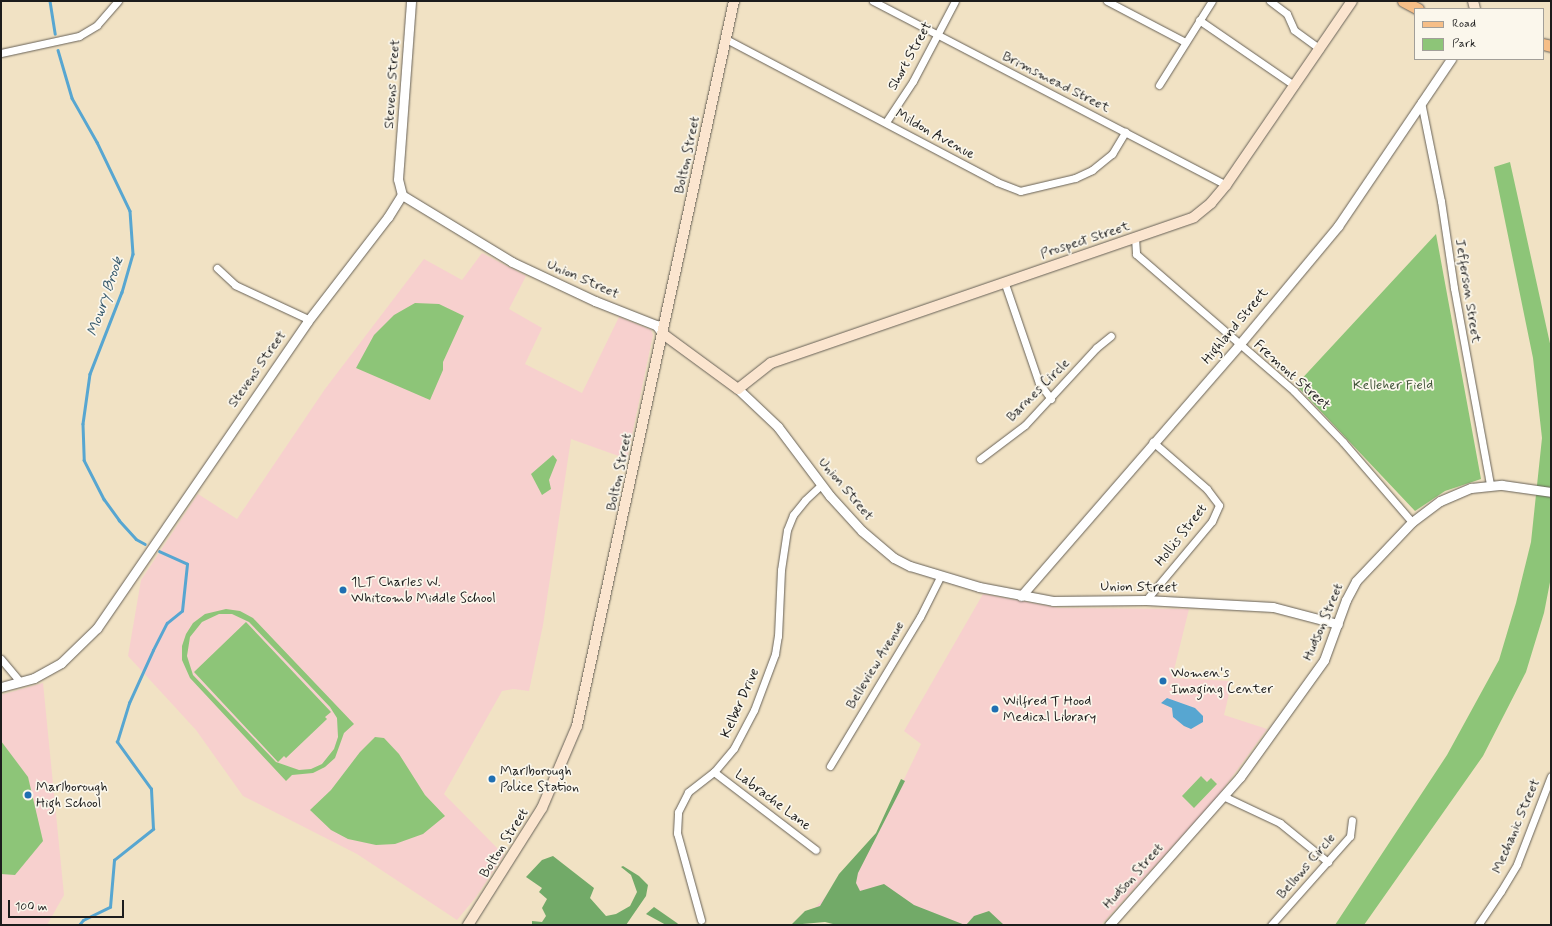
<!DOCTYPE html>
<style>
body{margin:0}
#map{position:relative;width:1552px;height:926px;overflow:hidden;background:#f1e2c4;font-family:Mynerve,sans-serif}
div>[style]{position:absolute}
.built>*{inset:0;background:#f7d0ce}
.green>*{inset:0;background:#8dc578}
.forest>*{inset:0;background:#72aa68}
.water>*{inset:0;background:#57a6d1}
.stream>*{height:2.5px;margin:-1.25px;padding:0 1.25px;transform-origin:1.25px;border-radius:1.25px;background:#57a6d1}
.roads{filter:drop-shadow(0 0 1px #676157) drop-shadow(0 0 1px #676157)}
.minor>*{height:7px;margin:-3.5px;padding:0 3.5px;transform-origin:3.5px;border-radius:3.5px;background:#fff}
.tertiary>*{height:9px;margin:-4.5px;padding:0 4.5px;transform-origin:4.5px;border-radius:4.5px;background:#fff}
.secondary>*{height:10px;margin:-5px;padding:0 5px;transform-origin:5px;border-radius:5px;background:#fbe5cf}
.primary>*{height:11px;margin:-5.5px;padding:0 5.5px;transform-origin:5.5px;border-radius:5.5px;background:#f6be87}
.dots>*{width:11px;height:11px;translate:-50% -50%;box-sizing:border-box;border:2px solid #fbf7ec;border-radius:50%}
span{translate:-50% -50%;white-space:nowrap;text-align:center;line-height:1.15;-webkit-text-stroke:3.5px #fbf7ec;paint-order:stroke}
.street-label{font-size:14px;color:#1c1c1c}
.park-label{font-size:14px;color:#44573c}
.poi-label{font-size:14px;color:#1c1c1c}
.left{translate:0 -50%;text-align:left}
.water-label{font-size:15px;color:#375a6d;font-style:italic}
.frame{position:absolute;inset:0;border:2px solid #1c1c1c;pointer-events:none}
.legend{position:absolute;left:1414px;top:8px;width:130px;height:52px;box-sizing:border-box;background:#fbf7ec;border:1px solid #a29f99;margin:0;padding:5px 7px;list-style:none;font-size:12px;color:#1c1c1c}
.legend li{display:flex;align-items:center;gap:8px;height:20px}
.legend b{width:20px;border:1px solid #a29f99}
.scale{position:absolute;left:8px;top:900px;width:116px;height:18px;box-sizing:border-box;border:2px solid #1c1c1c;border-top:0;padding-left:5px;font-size:12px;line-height:14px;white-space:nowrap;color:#1c1c1c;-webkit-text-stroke:3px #fbf7ec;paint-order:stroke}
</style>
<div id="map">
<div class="built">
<i style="clip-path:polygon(482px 253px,526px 276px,509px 309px,542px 328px,525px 364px,582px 393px,619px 317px,651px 330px,653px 335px,627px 459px,571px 439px,543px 625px,529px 691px,513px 689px,502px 691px,444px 794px,504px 855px,476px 897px,457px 920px,357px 854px,243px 796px,196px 730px,128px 656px,141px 580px,198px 494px,237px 519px,325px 389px,424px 259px,462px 280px)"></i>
<i style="clip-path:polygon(983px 594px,1059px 608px,1189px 609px,1172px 678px,1232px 681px,1224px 715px,1267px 729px,1218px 796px,1101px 925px,840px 925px,812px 911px,872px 846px,921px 744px,904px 731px)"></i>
<i style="clip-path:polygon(43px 683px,64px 895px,47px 925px,1px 925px,1px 695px)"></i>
</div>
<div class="green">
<i style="clip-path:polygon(1510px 162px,1551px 348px,1551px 577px,1544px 613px,1526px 672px,1483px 756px,1364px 925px,1335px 925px,1447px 755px,1499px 660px,1516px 603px,1531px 542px,1542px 438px,1533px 358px,1494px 167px)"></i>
<i style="clip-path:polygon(1436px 234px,1481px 479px,1445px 491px,1415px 511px,1296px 385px)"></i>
<i style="clip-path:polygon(415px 303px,439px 304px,464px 316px,443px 362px,443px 370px,430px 400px,356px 368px,374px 335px,394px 315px)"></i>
<i style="clip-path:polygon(553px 455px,557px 460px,549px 480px,551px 489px,542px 495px,531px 474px)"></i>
<i style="clip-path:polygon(evenodd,226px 609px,240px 611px,253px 618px,354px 724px,344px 733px,335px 758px,325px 767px,313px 773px,292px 775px,286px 781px,190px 678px,182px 660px,182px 646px,186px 634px,193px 623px,205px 614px,226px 609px,219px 614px,232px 614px,249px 622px,330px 707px,337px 718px,338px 737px,334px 749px,322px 764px,311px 769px,299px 770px,276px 762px,193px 675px,187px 656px,190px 637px,202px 622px,219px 614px)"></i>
<i style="clip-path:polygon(246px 622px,331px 712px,325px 717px,327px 719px,286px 758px,284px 756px,278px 762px,194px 672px)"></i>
<i style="clip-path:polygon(375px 737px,384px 738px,399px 754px,425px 795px,445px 816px,423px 834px,395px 844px,376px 845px,348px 839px,331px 830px,310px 810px,331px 790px,360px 752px)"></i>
<i style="clip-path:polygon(1px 741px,28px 777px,43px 841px,15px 875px,1px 874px)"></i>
<i style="clip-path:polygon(1201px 776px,1207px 782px,1211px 778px,1217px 784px,1194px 808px,1182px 796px)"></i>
</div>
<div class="forest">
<i style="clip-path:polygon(901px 779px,905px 781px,858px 873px,856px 883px,860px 891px,884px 884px,914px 905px,965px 925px,837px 925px,825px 922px,791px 925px,805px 911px,820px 906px,839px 874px,876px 833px)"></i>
<i style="clip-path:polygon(553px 856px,594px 888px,590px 898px,606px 916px,616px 914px,630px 906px,637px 892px,631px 875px,621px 867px,623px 866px,639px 876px,648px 885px,646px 896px,626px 925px,532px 925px,532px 921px,542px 922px,546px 916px,542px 908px,547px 899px,539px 892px,542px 888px,526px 877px,542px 860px)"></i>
<i style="clip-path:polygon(654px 907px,677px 923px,679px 925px,666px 925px,646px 914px)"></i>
<i style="clip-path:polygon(989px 911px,1004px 925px,966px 925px,974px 916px)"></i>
</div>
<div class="water">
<i style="clip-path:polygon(1167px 698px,1195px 708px,1203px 716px,1203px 722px,1191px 729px,1184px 726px,1173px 717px,1172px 708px,1161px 703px)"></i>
</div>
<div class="stream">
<i style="left:50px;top:1px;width:33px;rotate:81deg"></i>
<i style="left:58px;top:50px;width:50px;rotate:73.7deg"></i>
<i style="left:72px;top:98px;width:51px;rotate:60.4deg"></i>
<i style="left:97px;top:142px;width:76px;rotate:64.4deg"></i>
<i style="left:130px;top:211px;width:43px;rotate:86deg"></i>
<i style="left:133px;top:254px;width:40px;rotate:106deg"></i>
<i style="left:122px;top:292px;width:88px;rotate:111.3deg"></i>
<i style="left:90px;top:374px;width:50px;rotate:98deg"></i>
<i style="left:83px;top:424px;width:36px;rotate:88deg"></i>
<i style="left:84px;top:460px;width:44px;rotate:62.9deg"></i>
<i style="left:104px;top:499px;width:26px;rotate:54deg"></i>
<i style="left:119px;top:520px;width:25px;rotate:48deg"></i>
<i style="left:136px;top:539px;width:10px;rotate:29deg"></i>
<i style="left:79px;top:925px;width:6px;rotate:-51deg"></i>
<i style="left:83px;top:920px;width:30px;rotate:-26deg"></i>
<i style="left:110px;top:907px;width:47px;rotate:-85.1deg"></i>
<i style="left:114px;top:860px;width:50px;rotate:-38.5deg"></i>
<i style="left:153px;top:829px;width:40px;rotate:-92.9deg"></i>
<i style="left:151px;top:789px;width:58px;rotate:-125.9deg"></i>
<i style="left:117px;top:742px;width:41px;rotate:-72.9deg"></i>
<i style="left:129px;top:703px;width:58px;rotate:-65.6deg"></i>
<i style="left:153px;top:650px;width:30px;rotate:-63deg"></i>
<i style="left:167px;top:623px;width:19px;rotate:-39deg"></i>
<i style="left:182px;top:611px;width:47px;rotate:-83.9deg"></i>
<i style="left:187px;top:564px;width:30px;rotate:-156deg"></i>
</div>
<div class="roads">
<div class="minor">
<i style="left:873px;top:1px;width:398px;rotate:27.5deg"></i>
<i style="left:1107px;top:1px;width:88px;rotate:27.7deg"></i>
<i style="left:1270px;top:1px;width:21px;rotate:37deg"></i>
<i style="left:1287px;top:14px;width:17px;rotate:66deg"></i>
<i style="left:1294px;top:30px;width:32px;rotate:36deg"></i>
<i style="left:1199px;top:20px;width:116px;rotate:34.5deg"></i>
<i style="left:726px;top:39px;width:306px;rotate:27.8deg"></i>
<i style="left:997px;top:182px;width:25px;rotate:21deg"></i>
<i style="left:1020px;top:191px;width:57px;rotate:-13.3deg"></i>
<i style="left:1075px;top:178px;width:19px;rotate:-25deg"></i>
<i style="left:1092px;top:170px;width:26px;rotate:-39deg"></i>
<i style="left:1112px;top:154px;width:26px;rotate:-59deg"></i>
<i style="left:1px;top:53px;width:80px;rotate:-12.3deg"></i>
<i style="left:79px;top:36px;width:21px;rotate:-31deg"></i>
<i style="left:97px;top:25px;width:32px;rotate:-49deg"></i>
<i style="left:1159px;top:85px;width:99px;rotate:-57.8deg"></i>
<i style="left:1421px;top:102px;width:101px;rotate:78.6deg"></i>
<i style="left:1441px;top:201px;width:88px;rotate:81.5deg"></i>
<i style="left:1454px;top:288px;width:200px;rotate:79.6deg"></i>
<i style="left:886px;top:122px;width:49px;rotate:-56.6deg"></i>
<i style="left:913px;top:81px;width:90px;rotate:-62.3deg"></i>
<i style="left:1135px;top:238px;width:16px;rotate:86deg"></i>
<i style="left:1136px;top:254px;width:209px;rotate:40.9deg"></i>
<i style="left:1294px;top:391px;width:71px;rotate:46.1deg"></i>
<i style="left:1343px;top:442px;width:106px;rotate:49.2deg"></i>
<i style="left:217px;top:268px;width:25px;rotate:43deg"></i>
<i style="left:235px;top:285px;width:81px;rotate:25deg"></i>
<i style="left:1004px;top:281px;width:108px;rotate:71.1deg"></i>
<i style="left:1039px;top:383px;width:20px;rotate:53deg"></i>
<i style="left:980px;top:459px;width:56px;rotate:-37.1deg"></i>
<i style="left:1025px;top:425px;width:105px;rotate:-47.3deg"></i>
<i style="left:1096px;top:348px;width:19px;rotate:-39deg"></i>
<i style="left:1146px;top:600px;width:103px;rotate:-50.1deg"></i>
<i style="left:1212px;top:521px;width:17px;rotate:-66deg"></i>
<i style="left:1219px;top:505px;width:20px;rotate:-127deg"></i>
<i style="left:1207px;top:489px;width:72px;rotate:-139deg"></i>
<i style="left:1px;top:659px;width:30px;rotate:50deg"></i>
<i style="left:830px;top:766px;width:174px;rotate:-58.9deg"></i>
<i style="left:920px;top:617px;width:45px;rotate:-63.4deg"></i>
<i style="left:714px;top:772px;width:128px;rotate:37.4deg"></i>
<i style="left:1223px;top:796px;width:63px;rotate:25.3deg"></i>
<i style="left:1280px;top:823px;width:62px;rotate:39.1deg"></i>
<i style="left:701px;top:920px;width:90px;rotate:-105.4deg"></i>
<i style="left:677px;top:833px;width:21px;rotate:-87deg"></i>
<i style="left:678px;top:812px;width:22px;rotate:-63deg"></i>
<i style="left:688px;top:792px;width:33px;rotate:-38deg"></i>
<i style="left:714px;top:772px;width:31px;rotate:-50deg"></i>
<i style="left:734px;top:748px;width:43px;rotate:-62.2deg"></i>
<i style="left:754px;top:710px;width:60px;rotate:-69.4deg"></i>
<i style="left:775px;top:654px;width:18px;rotate:-81deg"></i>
<i style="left:778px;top:636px;width:66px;rotate:-87.4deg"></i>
<i style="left:781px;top:570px;width:40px;rotate:-81.5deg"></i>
<i style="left:787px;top:530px;width:16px;rotate:-68deg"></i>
<i style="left:793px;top:515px;width:19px;rotate:-51deg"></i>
<i style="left:805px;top:500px;width:22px;rotate:-43deg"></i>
<i style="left:1271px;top:925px;width:119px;rotate:-48.4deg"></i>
<i style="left:1350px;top:836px;width:16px;rotate:-83deg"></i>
<i style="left:1478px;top:925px;width:41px;rotate:-55.9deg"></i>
<i style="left:1501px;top:891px;width:31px;rotate:-59deg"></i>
<i style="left:1517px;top:864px;width:94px;rotate:-68.9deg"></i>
</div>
<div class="tertiary">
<i style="left:402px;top:195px;width:129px;rotate:31.3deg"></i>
<i style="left:512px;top:262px;width:92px;rotate:25.2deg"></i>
<i style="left:595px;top:301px;width:66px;rotate:21.5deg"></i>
<i style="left:656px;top:325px;width:11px;rotate:52deg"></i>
<i style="left:738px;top:389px;width:55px;rotate:43.5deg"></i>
<i style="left:778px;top:427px;width:86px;rotate:53deg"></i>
<i style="left:830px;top:496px;width:47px;rotate:47.6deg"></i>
<i style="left:862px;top:531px;width:42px;rotate:40.2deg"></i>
<i style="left:894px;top:558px;width:18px;rotate:27deg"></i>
<i style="left:910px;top:566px;width:72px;rotate:16.9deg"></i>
<i style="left:979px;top:587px;width:75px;rotate:10.7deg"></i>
<i style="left:1053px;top:601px;width:93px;rotate:-0.6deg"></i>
<i style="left:1146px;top:600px;width:127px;rotate:3.2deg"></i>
<i style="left:1273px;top:607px;width:67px;rotate:14.7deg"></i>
<i style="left:1021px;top:596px;width:332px;rotate:-49deg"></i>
<i style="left:1239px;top:345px;width:155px;rotate:-50.2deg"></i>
<i style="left:1338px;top:226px;width:202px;rotate:-55.9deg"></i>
<i style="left:1px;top:687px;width:34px;rotate:-15deg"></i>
<i style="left:34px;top:678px;width:31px;rotate:-29deg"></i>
<i style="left:61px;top:663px;width:50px;rotate:-44.2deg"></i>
<i style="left:97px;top:628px;width:371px;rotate:-55.5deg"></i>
<i style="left:307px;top:322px;width:133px;rotate:-52.4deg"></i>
<i style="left:388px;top:217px;width:26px;rotate:-58deg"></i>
<i style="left:402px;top:195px;width:16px;rotate:-104deg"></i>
<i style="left:398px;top:179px;width:178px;rotate:-85.8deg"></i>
<i style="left:1109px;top:925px;width:198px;rotate:-48.5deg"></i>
<i style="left:1240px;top:777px;width:144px;rotate:-54.3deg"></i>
<i style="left:1324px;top:660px;width:64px;rotate:-69.9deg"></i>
<i style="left:1346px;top:600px;width:21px;rotate:-62deg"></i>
<i style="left:1356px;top:581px;width:81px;rotate:-46.5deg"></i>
<i style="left:1412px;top:522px;width:35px;rotate:-37deg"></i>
<i style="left:1440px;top:501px;width:34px;rotate:-23deg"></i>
<i style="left:1471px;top:488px;width:31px;rotate:-6deg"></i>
<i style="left:1502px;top:485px;width:49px;rotate:8.1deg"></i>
</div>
<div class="secondary">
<i style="left:1473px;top:1px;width:8px;rotate:76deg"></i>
<i style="left:663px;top:334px;width:93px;rotate:36.3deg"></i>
<i style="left:738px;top:389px;width:42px;rotate:-38.2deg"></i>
<i style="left:771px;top:363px;width:447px;rotate:-19deg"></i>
<i style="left:1194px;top:217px;width:22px;rotate:-39deg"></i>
<i style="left:1211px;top:203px;width:23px;rotate:-50deg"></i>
<i style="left:1226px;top:185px;width:223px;rotate:-55.6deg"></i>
<i style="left:468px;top:925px;width:138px;rotate:-57.7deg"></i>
<i style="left:542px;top:808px;width:89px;rotate:-66.9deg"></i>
<i style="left:577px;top:726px;width:742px;rotate:-77.78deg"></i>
</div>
<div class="primary">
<i style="left:1403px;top:1px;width:17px;rotate:28deg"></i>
<i style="left:1543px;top:44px;width:8px;rotate:14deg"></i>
</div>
</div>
<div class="dots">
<i style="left:343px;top:590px;background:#1f6fb2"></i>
<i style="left:1163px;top:681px;background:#1f6fb2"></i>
<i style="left:995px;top:709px;background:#1f6fb2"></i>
<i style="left:492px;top:779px;background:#1f6fb2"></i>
<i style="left:28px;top:795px;background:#1f6fb2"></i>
</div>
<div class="street-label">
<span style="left:910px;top:56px;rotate:-61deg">Short Street</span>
<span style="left:1056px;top:82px;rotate:27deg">Brimsmead Street</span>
<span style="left:392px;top:84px;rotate:-86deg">Stevens Street</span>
<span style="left:935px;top:134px;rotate:29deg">Mildon Avenue</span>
<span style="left:687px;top:155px;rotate:-78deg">Bolton Street</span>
<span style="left:1085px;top:240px;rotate:-18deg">Prospect Street</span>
<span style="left:583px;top:279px;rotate:24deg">Union Street</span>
<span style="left:1468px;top:291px;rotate:81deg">Jefferson Street</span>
<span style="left:1235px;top:326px;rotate:-50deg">Highland Street</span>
<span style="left:257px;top:369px;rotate:-55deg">Stevens Street</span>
<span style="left:1292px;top:375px;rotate:42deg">Fremont Street</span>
<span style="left:1038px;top:390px;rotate:-45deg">Barnes Circle</span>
<span style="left:619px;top:472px;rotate:-78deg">Bolton Street</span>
<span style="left:846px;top:489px;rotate:50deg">Union Street</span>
<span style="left:1181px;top:535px;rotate:-52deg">Hollis Street</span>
<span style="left:1139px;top:587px;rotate:1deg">Union Street</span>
<span style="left:1323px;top:622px;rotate:-67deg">Hudson Street</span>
<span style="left:875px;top:665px;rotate:-59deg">Belleview Avenue</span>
<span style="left:740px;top:703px;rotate:-66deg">Kelber Drive</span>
<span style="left:773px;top:800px;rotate:37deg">Labrache Lane</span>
<span style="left:1516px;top:826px;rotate:-67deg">Mechanic Street</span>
<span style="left:504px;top:843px;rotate:-58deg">Bolton Street</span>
<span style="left:1306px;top:866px;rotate:-49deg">Bellows Circle</span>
<span style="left:1133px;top:876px;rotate:-48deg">Hudson Street</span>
</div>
<div class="park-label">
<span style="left:1393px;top:385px">Kelleher Field</span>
</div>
<div class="poi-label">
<span class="left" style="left:351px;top:590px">1LT Charles W.<br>Whitcomb Middle School</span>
<span class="left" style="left:1171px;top:681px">Women's<br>Imaging Center</span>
<span class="left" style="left:1003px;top:709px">Wilfred T Hood<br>Medical Library</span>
<span class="left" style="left:500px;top:779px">Marlborough<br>Police Station</span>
<span class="left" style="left:36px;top:795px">Marlborough<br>High School</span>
</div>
<div class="water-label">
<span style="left:106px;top:297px;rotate:-71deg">Mowry Brook</span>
</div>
<div class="frame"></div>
<ul class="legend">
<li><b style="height:5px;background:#f6be87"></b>Road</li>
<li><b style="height:11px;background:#8dc578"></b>Park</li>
</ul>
<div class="scale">100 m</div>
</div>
